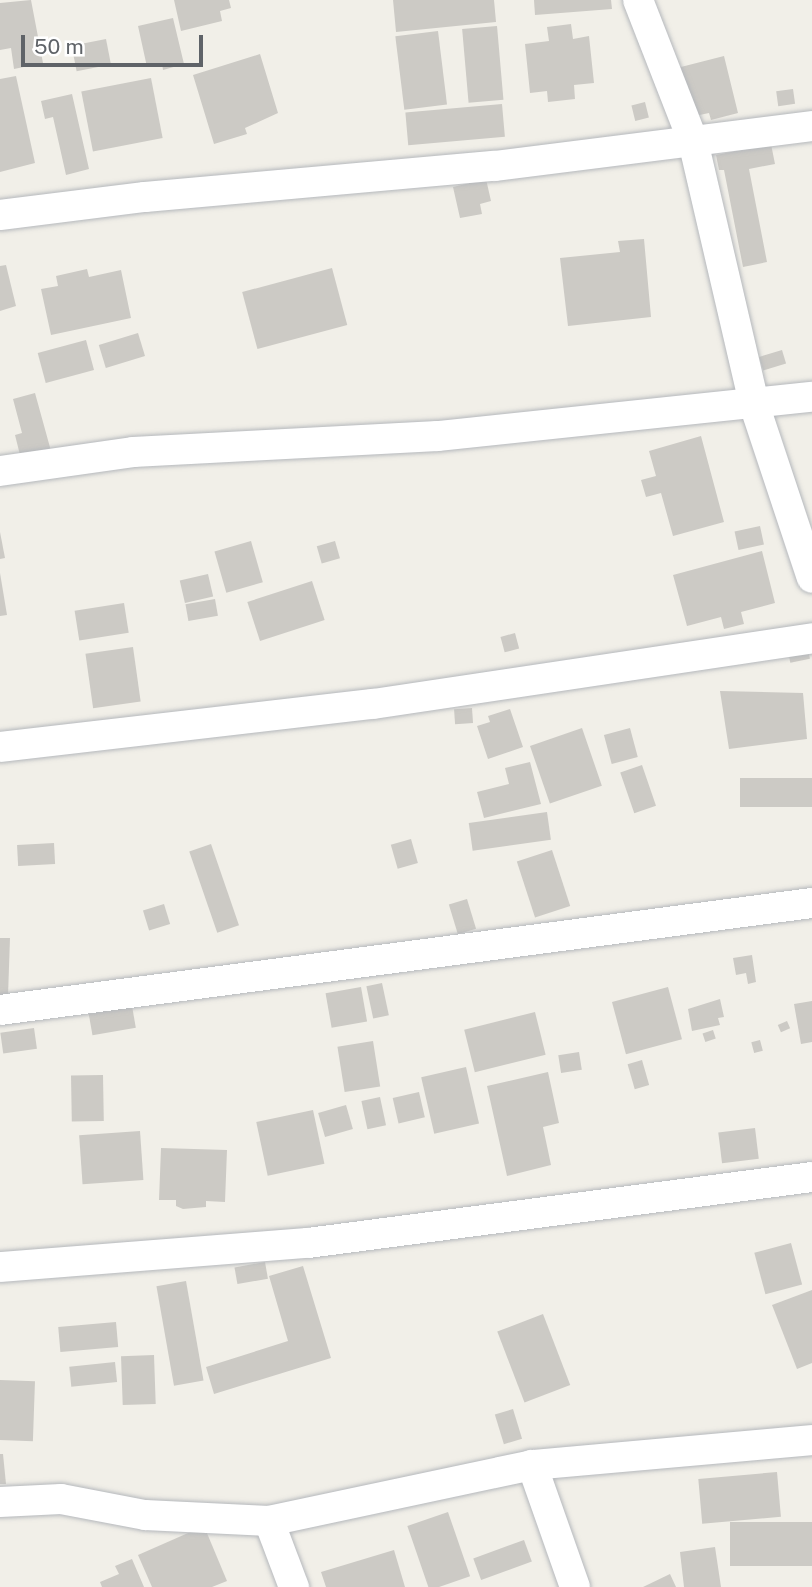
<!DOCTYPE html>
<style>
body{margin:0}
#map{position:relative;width:812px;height:1587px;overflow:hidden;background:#f1efe8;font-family:"Public Sans",sans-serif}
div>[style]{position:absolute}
.building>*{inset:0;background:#cccac5;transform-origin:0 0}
.roads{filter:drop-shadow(0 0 2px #b5b8bc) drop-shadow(0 0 2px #b5b8bc)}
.minor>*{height:30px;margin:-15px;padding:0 15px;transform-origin:15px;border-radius:15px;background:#fff}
span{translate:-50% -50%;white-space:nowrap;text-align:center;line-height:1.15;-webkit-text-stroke:5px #fff;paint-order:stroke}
.scale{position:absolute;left:21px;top:35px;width:182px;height:32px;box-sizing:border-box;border:4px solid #5f6368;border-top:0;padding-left:9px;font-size:21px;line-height:24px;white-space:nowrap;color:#5f6368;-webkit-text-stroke:5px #fff;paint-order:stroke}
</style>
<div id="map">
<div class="building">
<i style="clip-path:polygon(31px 0,43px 63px,14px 69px,11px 48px,0 50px,0 3px)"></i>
<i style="clip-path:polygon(174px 0,229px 0,231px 8px,220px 11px,222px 21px,181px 31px)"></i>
<i style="clip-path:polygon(393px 0,494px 0,496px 22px,396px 32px)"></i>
<i style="clip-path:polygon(534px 0,611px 0,612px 9px,535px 15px)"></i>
<i style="clip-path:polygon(173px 18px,184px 64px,163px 70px,162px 63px,147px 67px,138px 26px)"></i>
<i style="clip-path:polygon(571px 24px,573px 39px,589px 36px,594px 83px,574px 85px,575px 99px,548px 102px,547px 91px,530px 93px,525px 44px,549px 41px,547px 27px)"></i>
<i style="left:497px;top:26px;width:74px;height:35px;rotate:85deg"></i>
<i style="left:438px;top:31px;width:74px;height:43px;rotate:83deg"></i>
<i style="left:106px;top:39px;width:26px;height:35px;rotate:79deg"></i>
<i style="clip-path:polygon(260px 54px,278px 113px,245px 128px,247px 134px,214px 144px,193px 75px)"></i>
<i style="clip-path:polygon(724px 56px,738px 113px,711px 120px,709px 113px,690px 117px,677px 68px)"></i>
<i style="clip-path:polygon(16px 76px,35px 163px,0 172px,0 79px)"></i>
<i style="left:151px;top:78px;width:61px;height:71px;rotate:79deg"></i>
<i style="left:793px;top:89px;width:15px;height:17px;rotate:82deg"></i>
<i style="clip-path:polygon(72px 94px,89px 169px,66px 175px,53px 117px,45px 119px,41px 101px)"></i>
<i style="left:645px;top:102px;width:16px;height:14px;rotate:76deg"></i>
<i style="left:502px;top:104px;width:33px;height:97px;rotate:85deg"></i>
<i style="clip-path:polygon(771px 144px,775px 164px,749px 169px,767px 262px,743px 267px,724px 170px,719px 170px,716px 155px)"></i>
<i style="clip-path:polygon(486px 179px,491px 201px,480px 204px,482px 214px,460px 218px,453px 187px)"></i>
<i style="clip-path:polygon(644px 239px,651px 317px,568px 326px,560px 258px,620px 252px,618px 241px)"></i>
<i style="clip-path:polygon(6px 265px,16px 306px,0 311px,0 266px)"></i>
<i style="left:332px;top:268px;width:59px;height:93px;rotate:75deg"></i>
<i style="clip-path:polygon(87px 269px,89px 277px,121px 270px,131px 318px,51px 335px,41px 289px,58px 286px,56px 276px)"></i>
<i style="left:138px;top:333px;width:24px;height:41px;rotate:73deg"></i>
<i style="left:86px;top:340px;width:31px;height:50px;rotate:75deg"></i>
<i style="left:782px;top:350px;width:14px;height:24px;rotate:73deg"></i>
<i style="clip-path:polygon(35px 393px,51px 451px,21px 459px,15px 435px,22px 433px,13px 399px)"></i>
<i style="clip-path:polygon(701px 436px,724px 522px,673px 536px,661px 493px,646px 497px,641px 480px,656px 476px,649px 451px)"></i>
<i style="left:760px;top:526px;width:19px;height:26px;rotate:78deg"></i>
<i style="clip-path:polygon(0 532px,5px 558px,0 559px)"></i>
<i style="left:251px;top:541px;width:43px;height:38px;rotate:74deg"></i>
<i style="left:335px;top:541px;width:18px;height:19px;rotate:74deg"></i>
<i style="clip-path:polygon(762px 551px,775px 603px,741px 612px,744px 624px,724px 629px,721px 617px,687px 626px,673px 575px)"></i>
<i style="clip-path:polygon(0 573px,7px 615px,0 616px)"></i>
<i style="left:208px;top:574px;width:23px;height:29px;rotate:77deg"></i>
<i style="left:312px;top:581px;width:41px;height:68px;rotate:72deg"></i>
<i style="left:215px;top:599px;width:17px;height:30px;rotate:80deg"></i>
<i style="left:124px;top:603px;width:30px;height:50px;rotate:81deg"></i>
<i style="left:515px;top:633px;width:16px;height:15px;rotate:75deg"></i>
<i style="left:807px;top:645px;width:14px;height:20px;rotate:78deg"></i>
<i style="left:133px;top:647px;width:55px;height:48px;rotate:82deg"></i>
<i style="clip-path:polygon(720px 691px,803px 693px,807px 739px,729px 749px)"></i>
<i style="left:472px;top:708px;width:15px;height:18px;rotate:86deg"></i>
<i style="clip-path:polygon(510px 709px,523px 747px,488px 759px,477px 726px,490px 722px,488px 716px)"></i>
<i style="left:582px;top:728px;width:61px;height:55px;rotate:71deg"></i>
<i style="left:630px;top:728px;width:30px;height:27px;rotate:75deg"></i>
<i style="clip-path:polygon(530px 762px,541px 804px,484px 818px,477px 792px,509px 784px,505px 768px)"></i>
<i style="left:642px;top:765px;width:43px;height:23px;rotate:71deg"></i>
<i style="left:812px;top:778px;width:29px;height:72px;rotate:90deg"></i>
<i style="left:547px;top:812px;width:28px;height:79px;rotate:82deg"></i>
<i style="left:411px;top:839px;width:25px;height:21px;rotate:74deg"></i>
<i style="left:54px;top:843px;width:21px;height:37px;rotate:87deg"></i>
<i style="left:211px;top:844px;width:86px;height:23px;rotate:71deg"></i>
<i style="left:552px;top:850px;width:59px;height:37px;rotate:72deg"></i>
<i style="left:467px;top:899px;width:31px;height:19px;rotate:73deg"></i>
<i style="left:164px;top:904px;width:21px;height:22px;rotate:73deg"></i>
<i style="clip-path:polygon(0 938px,10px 938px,8px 996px,0 995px)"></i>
<i style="clip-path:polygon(752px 955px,756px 982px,748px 984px,746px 973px,736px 975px,733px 958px)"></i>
<i style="left:382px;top:983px;width:33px;height:16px;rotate:78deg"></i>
<i style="left:361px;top:987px;width:35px;height:36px;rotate:80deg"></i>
<i style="left:668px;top:987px;width:54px;height:58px;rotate:75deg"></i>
<i style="clip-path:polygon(720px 999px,724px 1017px,718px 1018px,720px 1025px,692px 1031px,688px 1009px)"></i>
<i style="clip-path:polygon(812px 1001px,812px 1042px,801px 1044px,794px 1004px)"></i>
<i style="left:132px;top:1006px;width:22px;height:44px;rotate:80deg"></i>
<i style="left:535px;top:1012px;width:44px;height:73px;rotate:76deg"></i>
<i style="left:787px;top:1021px;width:8px;height:10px;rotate:67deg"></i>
<i style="left:34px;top:1028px;width:21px;height:34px;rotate:82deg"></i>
<i style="left:713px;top:1030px;width:9px;height:11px;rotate:72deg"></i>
<i style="left:760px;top:1040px;width:11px;height:9px;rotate:75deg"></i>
<i style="left:373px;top:1041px;width:46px;height:36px;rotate:81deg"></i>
<i style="left:579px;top:1052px;width:18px;height:21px;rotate:81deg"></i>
<i style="left:642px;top:1060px;width:26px;height:15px;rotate:74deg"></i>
<i style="left:466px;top:1067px;width:58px;height:46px;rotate:77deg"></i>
<i style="clip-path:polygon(548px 1072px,559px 1123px,543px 1127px,551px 1165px,507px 1176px,487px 1086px)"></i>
<i style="left:103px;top:1075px;width:46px;height:32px;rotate:89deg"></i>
<i style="left:419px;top:1092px;width:26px;height:27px;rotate:77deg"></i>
<i style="left:380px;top:1097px;width:29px;height:19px;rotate:78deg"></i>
<i style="left:346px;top:1105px;width:25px;height:29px;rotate:74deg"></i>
<i style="left:313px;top:1110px;width:55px;height:58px;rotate:78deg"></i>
<i style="left:755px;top:1128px;width:31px;height:37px;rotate:83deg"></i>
<i style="left:140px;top:1131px;width:49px;height:61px;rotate:86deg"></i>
<i style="clip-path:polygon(161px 1148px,227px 1150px,225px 1202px,206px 1201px,206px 1207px,183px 1209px,176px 1206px,176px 1200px,159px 1200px)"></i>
<i style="left:791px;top:1243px;width:43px;height:38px;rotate:75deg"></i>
<i style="left:265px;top:1262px;width:17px;height:31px;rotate:80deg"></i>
<i style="clip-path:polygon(303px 1266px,331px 1358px,214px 1394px,206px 1367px,288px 1341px,269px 1276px)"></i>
<i style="left:186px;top:1281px;width:101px;height:30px;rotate:80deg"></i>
<i style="clip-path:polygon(812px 1290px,812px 1363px,797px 1369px,772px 1305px)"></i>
<i style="left:543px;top:1314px;width:76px;height:49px;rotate:69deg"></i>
<i style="left:116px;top:1322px;width:25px;height:58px;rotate:85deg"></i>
<i style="left:154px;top:1355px;width:49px;height:33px;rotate:88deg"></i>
<i style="left:115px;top:1362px;width:20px;height:46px;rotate:84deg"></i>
<i style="left:0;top:1380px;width:35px;height:60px;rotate:2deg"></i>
<i style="left:513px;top:1409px;width:31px;height:19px;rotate:73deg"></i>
<i style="clip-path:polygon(0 1454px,3px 1454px,6px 1484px,0 1484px)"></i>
<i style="left:777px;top:1472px;width:45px;height:79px;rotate:85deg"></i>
<i style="left:448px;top:1512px;width:68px;height:43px;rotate:71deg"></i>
<i style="left:812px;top:1522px;width:44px;height:82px;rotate:90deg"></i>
<i style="clip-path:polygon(204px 1526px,227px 1581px,212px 1587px,152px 1587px,138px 1555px)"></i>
<i style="left:524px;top:1540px;width:23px;height:54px;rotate:70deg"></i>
<i style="clip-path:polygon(715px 1547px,721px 1587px,684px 1587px,680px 1552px)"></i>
<i style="clip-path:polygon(394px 1550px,405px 1587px,326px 1587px,321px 1572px)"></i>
<i style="clip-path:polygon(132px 1559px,144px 1587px,102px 1587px,100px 1582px,119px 1574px,115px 1566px)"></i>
<i style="clip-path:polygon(670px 1574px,676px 1587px,643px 1587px)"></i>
</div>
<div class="roads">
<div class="minor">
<i style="left:638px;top:0;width:151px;rotate:68.7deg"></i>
<i style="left:693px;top:141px;width:270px;rotate:76.9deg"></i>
<i style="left:754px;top:404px;width:183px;rotate:71.6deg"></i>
<i style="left:0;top:215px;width:146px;rotate:-7.1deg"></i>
<i style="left:145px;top:197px;width:351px;rotate:-5.1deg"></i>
<i style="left:495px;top:166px;width:320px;rotate:-7.2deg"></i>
<i style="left:0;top:471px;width:134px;rotate:-8.1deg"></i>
<i style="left:133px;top:452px;width:305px;rotate:-3deg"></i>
<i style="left:438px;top:436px;width:376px;rotate:-6deg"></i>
<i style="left:0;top:747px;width:375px;rotate:-6.6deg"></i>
<i style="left:373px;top:704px;width:444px;rotate:-8.5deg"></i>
<i style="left:0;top:1010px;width:819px;rotate:-7.51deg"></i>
<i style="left:0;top:1267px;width:309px;rotate:-4.5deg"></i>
<i style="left:308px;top:1243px;width:508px;rotate:-7.46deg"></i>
<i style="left:532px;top:1465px;width:129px;rotate:70.6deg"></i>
<i style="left:0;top:1502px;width:61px;rotate:-2.8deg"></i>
<i style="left:61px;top:1499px;width:86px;rotate:10.8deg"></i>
<i style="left:145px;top:1515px;width:124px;rotate:2.8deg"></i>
<i style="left:269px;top:1521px;width:269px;rotate:-12deg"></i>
<i style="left:532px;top:1465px;width:281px;rotate:-5.1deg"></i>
<i style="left:269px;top:1521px;width:71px;rotate:69.3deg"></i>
</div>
</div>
<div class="scale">50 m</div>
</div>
